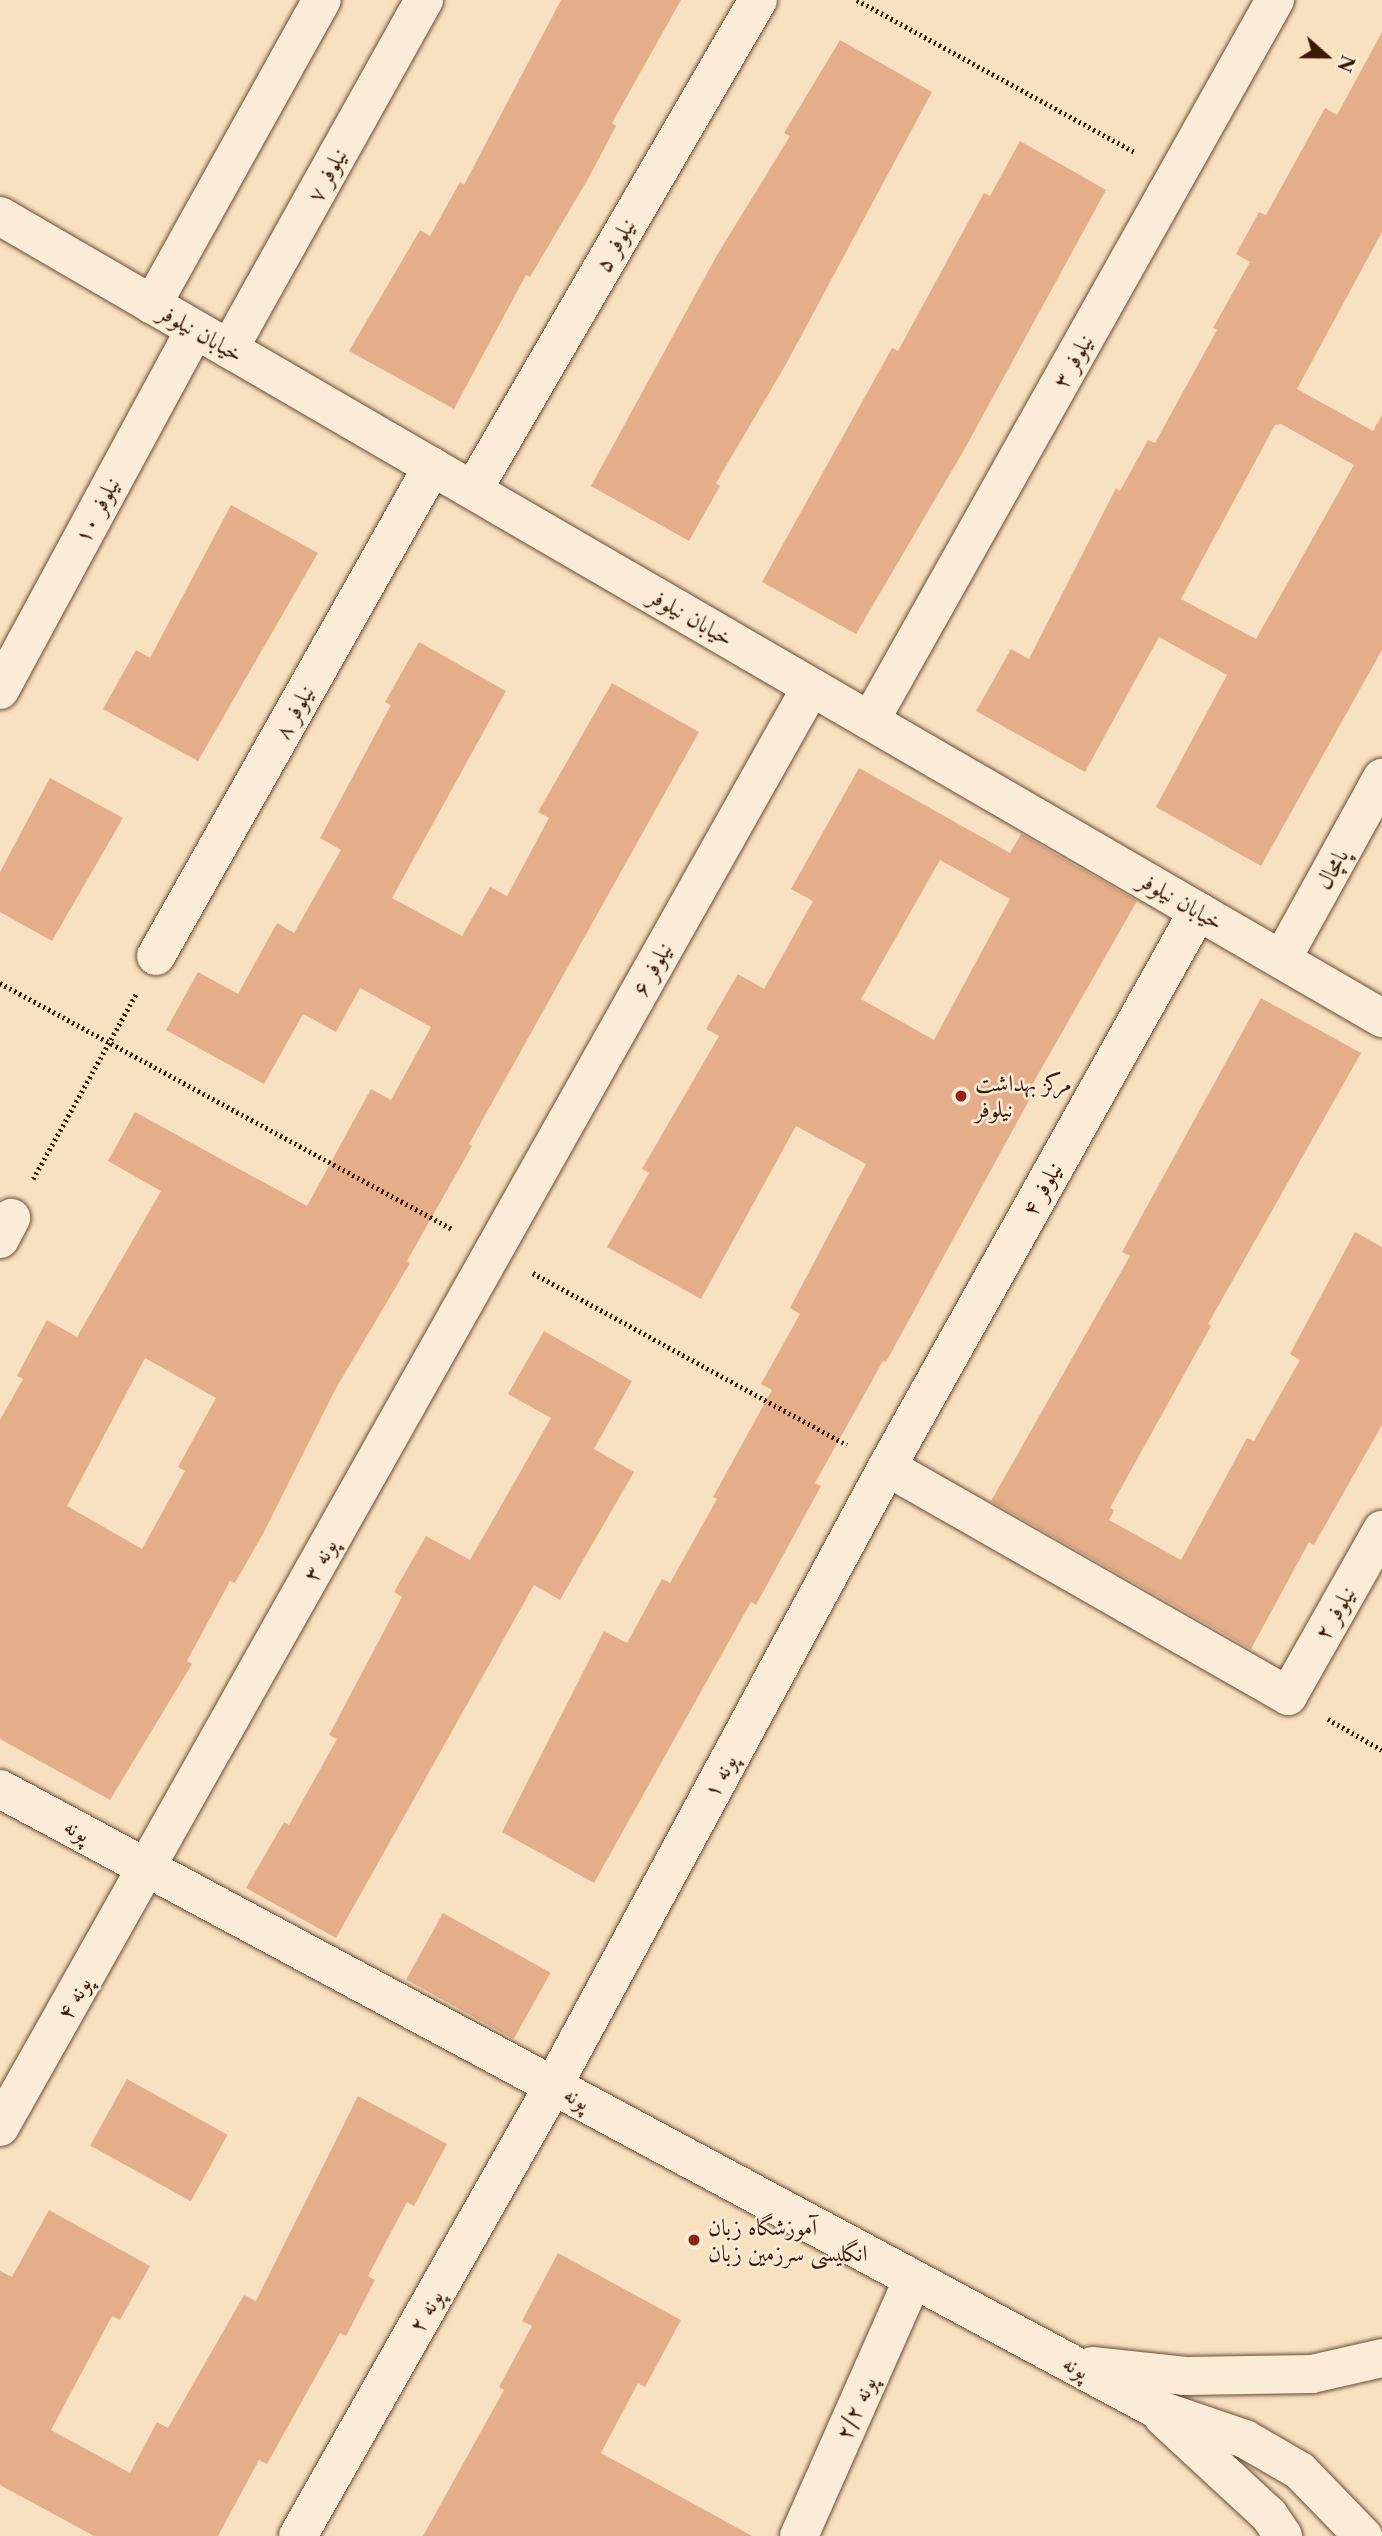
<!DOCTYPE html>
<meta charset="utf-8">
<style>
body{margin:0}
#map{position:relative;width:1382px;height:2536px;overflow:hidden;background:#f8e1c1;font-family:"Libre Caslon Text",Amiri,serif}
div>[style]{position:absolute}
.building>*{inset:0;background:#e4ae8b;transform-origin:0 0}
.path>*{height:4.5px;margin-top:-2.25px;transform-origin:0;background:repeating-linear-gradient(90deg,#3a1906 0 2px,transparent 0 5.5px)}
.roads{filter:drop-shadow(0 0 2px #6a4b35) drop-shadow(0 0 2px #6a4b35)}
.street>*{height:38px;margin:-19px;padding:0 19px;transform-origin:19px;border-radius:19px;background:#faecd7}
.secondary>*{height:38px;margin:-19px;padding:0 19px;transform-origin:19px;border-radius:19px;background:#faecd7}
.dots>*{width:19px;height:19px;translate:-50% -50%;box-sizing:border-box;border:4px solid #faecd7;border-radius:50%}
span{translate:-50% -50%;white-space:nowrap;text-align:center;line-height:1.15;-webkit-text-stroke:5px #faecd7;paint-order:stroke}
.street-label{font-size:23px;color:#3a1906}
.poi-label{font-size:23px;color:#3a1906}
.left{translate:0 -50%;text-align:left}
.north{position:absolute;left:1291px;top:21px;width:70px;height:70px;-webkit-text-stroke:5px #faecd7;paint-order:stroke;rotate:111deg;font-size:19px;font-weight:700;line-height:28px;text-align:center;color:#3a1906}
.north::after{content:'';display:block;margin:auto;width:24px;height:32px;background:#3a1906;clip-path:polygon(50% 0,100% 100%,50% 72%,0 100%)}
</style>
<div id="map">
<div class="building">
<i style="clip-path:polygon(561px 0,681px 0,612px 123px,616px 126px,588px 179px,530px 277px,526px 275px,454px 409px,349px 351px,420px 230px,430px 236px,460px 182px,464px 185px)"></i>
<i style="clip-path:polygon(evenodd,1382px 32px,1382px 232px,1297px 389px,1373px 431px,1382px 415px,1382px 650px,1261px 866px,1156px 807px,1227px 675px,1159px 637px,1085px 772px,976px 711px,1011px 649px,1029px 659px,1116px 488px,1120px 491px,1148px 440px,1155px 443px,1217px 330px,1213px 328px,1250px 262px,1236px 254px,1259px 212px,1266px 215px,1325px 108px,1337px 115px,1382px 32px,1281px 424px,1354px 465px,1256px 639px,1181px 599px,1275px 425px,1281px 424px)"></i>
<i style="clip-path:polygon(840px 40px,932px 92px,785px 366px,716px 483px,720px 486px,689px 541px,591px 486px,717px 255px,790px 136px,784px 133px)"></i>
<i style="clip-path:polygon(1020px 141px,1106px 190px,964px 450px,856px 634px,762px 582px,892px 348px,898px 351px,984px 193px,990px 196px)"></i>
<i style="clip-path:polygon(231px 505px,318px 553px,198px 761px,103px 709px,136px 650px,150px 658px)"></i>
<i style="clip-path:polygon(evenodd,419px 642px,506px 691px,392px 898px,462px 936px,490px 887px,507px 896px,549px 818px,538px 812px,612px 683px,699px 732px,469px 1144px,472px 1146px,407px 1261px,410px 1263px,335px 1390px,264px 1532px,235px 1583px,230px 1581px,187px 1661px,192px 1664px,110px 1800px,0 1739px,0 1420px,23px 1379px,17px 1376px,47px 1320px,77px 1337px,161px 1191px,108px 1161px,135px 1112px,307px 1206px,371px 1089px,391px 1100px,431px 1027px,360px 988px,336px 1032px,303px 1014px,264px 1084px,166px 1030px,198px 972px,238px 994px,277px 923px,294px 933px,341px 850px,320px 838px,391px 705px,385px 702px,419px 642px,145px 1358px,216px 1398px,178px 1467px,185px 1471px,142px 1549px,67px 1506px,145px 1358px)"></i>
<i style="clip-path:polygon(evenodd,859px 768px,1010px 853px,1021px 834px,1137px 901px,1028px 1092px,1032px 1095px,886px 1362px,883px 1361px,815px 1483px,821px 1486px,756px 1605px,751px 1602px,594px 1883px,502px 1832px,604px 1631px,627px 1643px,662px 1579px,670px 1583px,717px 1499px,713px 1497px,772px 1390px,761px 1384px,800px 1314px,790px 1308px,866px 1164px,796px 1126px,701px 1299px,607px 1247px,649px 1173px,642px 1169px,719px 1036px,706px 1029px,738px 974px,764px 989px,813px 901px,791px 889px,859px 768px,940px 860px,1010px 899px,934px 1040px,861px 999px,940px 860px)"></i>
<i style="clip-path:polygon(50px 778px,123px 818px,52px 941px,0 912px,0 872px)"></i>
<i style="clip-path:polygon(1261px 998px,1361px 1053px,1208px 1324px,1211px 1326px,1110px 1508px,1114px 1510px,1109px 1520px,1181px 1560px,1247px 1438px,1254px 1441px,1300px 1360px,1290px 1354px,1355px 1232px,1382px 1247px,1382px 1425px,1314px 1545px,1309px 1542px,1251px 1649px,991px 1501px,1130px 1256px,1122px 1252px)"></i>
<i style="clip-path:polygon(544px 1331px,632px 1381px,594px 1449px,634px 1472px,560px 1600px,534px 1585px,336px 1938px,246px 1888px,284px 1822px,289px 1825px,337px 1739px,329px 1735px,402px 1597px,394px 1592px,426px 1536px,470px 1560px,551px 1418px,508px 1394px)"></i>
<i style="left:443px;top:1913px;width:123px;height:76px;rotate:29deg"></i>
<i style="left:127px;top:2079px;width:115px;height:76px;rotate:29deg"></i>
<i style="clip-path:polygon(358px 2096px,447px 2144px,414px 2206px,407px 2202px,368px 2276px,375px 2280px,346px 2336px,340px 2333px,267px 2464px,259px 2460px,218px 2536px,94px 2536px,0 2485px,0 2271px,12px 2277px,49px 2210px,150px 2266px,120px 2320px,112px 2316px,51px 2430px,130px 2473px,157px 2422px,168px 2428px,244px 2295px,256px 2301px)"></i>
<i style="clip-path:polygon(558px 2253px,681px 2320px,645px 2387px,638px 2383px,601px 2453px,752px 2536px,423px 2536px,504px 2390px,499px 2387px,532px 2326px,522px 2321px)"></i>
</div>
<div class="path">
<i style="left:857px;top:0;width:318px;rotate:28.7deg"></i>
<i style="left:0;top:983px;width:517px;rotate:28.55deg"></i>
<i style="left:33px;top:1179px;width:212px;rotate:-60.9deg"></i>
<i style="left:533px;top:1273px;width:358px;rotate:28.7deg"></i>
<i style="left:1328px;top:1719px;width:62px;rotate:29.9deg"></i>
</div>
<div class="roads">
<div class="street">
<i style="left:0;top:216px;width:1598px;rotate:30.13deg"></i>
<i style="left:152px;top:305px;width:349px;rotate:-60.9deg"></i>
<i style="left:229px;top:349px;width:400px;rotate:-60.8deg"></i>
<i style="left:473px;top:490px;width:567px;rotate:-59.82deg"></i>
<i style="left:0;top:690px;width:409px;rotate:-61.6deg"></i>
<i style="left:870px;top:721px;width:827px;rotate:-60.68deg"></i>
<i style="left:156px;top:956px;width:562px;rotate:-60.56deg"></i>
<i style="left:1282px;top:959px;width:207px;rotate:-61.1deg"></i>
<i style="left:0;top:1239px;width:24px;rotate:-62deg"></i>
<i style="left:887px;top:1467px;width:462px;rotate:29.7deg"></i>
<i style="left:1288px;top:1696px;width:191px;rotate:-60.5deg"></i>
<i style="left:0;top:2127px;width:1653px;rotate:-60.61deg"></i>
<i style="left:298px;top:2536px;width:517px;rotate:-60.46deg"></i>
<i style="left:553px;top:2086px;width:703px;rotate:-61.65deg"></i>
<i style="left:887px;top:1467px;width:637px;rotate:-60.78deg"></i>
<i style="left:799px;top:2536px;width:281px;rotate:-66.1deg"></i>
</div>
<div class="secondary">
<i style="left:0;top:1789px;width:1310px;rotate:28.21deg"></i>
<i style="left:1154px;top:2408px;width:96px;rotate:18.8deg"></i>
<i style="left:1245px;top:2439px;width:64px;rotate:30.2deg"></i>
<i style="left:1300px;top:2471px;width:91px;rotate:45.9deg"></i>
<i style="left:1092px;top:2366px;width:94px;rotate:6.1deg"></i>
<i style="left:1185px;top:2376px;width:127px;rotate:-0.9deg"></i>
<i style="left:1312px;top:2374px;width:72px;rotate:-12.9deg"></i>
<i style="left:1163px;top:2417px;width:144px;rotate:42.8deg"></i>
<i style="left:1269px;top:2515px;width:25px;rotate:56deg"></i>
</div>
</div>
<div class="dots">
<i style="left:961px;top:1096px;background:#8f2418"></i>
<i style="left:694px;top:2240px;background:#8f2418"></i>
</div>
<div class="street-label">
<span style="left:327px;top:175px;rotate:-61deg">نیلوفر ۷</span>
<span style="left:615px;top:245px;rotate:-60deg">نیلوفر ۵</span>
<span style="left:201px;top:333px;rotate:30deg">خیابان نیلوفر</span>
<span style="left:1073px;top:361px;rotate:-61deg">نیلوفر ۳</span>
<span style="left:97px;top:510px;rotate:-62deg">نیلوفر ۱۰</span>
<span style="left:691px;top:617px;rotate:30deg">خیابان نیلوفر</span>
<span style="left:294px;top:712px;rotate:-61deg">نیلوفر ۸</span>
<span style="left:1332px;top:869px;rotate:-61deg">پامچال</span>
<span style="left:1181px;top:901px;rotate:30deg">خیابان نیلوفر</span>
<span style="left:652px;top:969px;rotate:-61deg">نیلوفر ۶</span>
<span style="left:1042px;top:1189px;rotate:-61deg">نیلوفر ۴</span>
<span style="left:320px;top:1560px;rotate:-61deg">پونه ۳</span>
<span style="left:1335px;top:1613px;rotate:-60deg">نیلوفر ۲</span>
<span style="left:720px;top:1776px;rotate:-62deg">پونه ۱</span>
<span style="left:77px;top:1830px;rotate:28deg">پونه</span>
<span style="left:74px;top:1998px;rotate:-60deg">پونه ۴</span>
<span style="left:577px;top:2098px;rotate:28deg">پونه</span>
<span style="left:426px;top:2311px;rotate:-60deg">پونه ۲</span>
<span style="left:1076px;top:2367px;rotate:28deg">پونه</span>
<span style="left:856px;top:2408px;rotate:-66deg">پونه ۲/۲</span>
</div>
<div class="poi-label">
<span class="left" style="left:975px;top:1096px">مرکز بهداشت<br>نیلوفر</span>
<span class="left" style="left:708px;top:2240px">آموزشگاه زبان<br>انگلیسی سرزمین زبان</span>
</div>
<div class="north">N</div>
</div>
